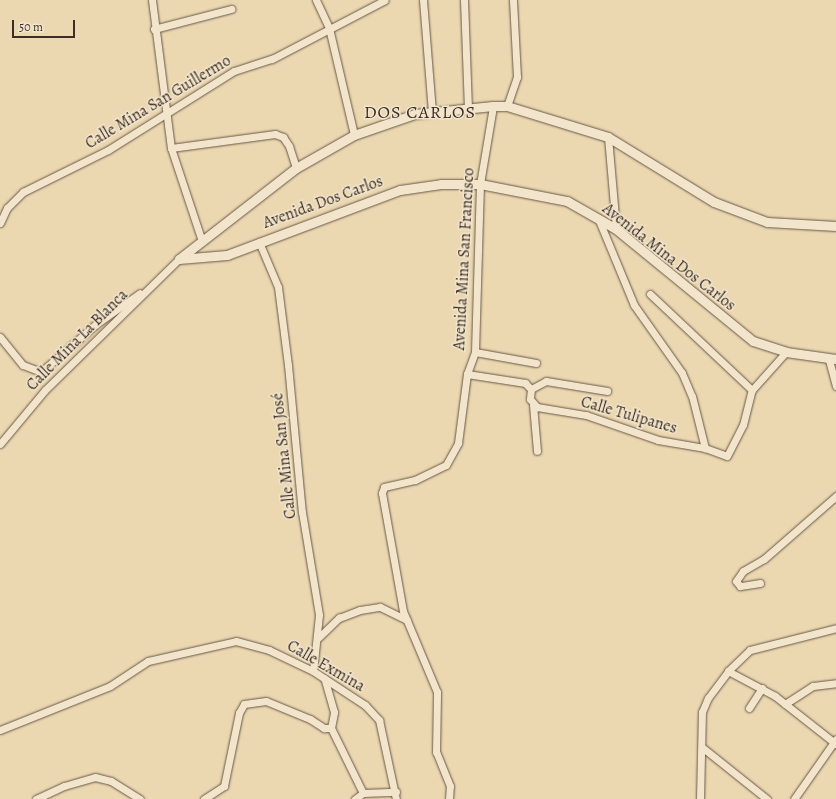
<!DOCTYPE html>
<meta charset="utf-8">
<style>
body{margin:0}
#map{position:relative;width:836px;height:799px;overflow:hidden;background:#ebd7b0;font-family:Alegreya,serif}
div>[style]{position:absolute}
.roads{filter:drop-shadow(0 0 1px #685848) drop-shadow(0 0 1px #685848)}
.minor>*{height:7px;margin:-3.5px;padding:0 3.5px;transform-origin:3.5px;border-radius:3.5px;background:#f2e5cc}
.tertiary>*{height:9px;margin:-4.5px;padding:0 4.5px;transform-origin:4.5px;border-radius:4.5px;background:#f2e5cc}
span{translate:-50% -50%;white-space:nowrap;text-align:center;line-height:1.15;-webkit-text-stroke:3px #f2e5cc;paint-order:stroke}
.street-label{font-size:16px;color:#3c2e25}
.quarter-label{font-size:18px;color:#3c2e25;letter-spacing:1px}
.scale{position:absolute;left:12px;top:20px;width:63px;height:18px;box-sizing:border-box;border:2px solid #3c2e25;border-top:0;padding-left:5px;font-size:12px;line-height:14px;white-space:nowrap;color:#3c2e25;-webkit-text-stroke:3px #f2e5cc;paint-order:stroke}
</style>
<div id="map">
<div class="roads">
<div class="minor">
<i style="left:152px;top:0;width:149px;rotate:82.7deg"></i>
<i style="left:171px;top:148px;width:98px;rotate:71.6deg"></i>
<i style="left:316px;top:0;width:31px;rotate:65deg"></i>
<i style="left:329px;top:28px;width:110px;rotate:76.8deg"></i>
<i style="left:423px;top:0;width:112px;rotate:85.4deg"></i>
<i style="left:464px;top:0;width:109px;rotate:87.9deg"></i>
<i style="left:154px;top:29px;width:80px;rotate:-14.6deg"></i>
<i style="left:507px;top:106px;width:31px;rotate:-71deg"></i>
<i style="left:517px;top:77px;width:77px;rotate:-93deg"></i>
<i style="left:608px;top:137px;width:92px;rotate:85deg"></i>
<i style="left:171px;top:148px;width:105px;rotate:-7.7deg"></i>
<i style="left:275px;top:134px;width:9px;rotate:21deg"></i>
<i style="left:283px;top:137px;width:11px;rotate:56deg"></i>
<i style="left:289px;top:146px;width:23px;rotate:72deg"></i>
<i style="left:598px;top:218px;width:94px;rotate:67.5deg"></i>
<i style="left:634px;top:305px;width:83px;rotate:54.8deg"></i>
<i style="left:682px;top:373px;width:25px;rotate:67deg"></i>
<i style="left:692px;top:396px;width:54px;rotate:76deg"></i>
<i style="left:0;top:223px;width:17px;rotate:-65deg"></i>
<i style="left:7px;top:208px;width:23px;rotate:-45deg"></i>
<i style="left:23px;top:192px;width:95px;rotate:-26.3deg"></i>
<i style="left:108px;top:150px;width:149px;rotate:-32.1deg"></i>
<i style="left:234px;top:71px;width:40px;rotate:-18deg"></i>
<i style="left:272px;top:59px;width:127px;rotate:-27.6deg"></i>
<i style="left:259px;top:242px;width:49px;rotate:67.1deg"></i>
<i style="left:278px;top:287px;width:79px;rotate:82.7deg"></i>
<i style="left:288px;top:365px;width:148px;rotate:84.6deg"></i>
<i style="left:302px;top:512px;width:104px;rotate:80.6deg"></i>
<i style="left:319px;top:615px;width:56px;rotate:96.1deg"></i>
<i style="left:650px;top:294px;width:140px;rotate:43.3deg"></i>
<i style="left:0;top:337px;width:36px;rotate:51deg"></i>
<i style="left:23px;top:365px;width:19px;rotate:21deg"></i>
<i style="left:41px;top:372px;width:72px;rotate:-41deg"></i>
<i style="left:95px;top:325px;width:55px;rotate:-35.4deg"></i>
<i style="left:475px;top:352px;width:62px;rotate:10.2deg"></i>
<i style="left:829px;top:360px;width:27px;rotate:75deg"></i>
<i style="left:467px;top:374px;width:59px;rotate:8.8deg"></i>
<i style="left:525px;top:383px;width:8px;rotate:45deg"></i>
<i style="left:531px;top:389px;width:10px;rotate:96deg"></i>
<i style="left:530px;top:399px;width:11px;rotate:49deg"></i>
<i style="left:537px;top:407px;width:50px;rotate:9.3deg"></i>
<i style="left:586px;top:415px;width:76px;rotate:19.1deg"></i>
<i style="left:658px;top:440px;width:48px;rotate:9.7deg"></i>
<i style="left:705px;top:448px;width:23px;rotate:20deg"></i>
<i style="left:727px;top:456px;width:35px;rotate:-63deg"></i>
<i style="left:743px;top:425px;width:36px;rotate:-76deg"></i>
<i style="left:752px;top:390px;width:51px;rotate:-48.2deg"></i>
<i style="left:531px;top:389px;width:17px;rotate:-28deg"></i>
<i style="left:546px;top:381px;width:62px;rotate:9.3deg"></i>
<i style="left:533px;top:405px;width:46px;rotate:85deg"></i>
<i style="left:0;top:444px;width:70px;rotate:-50.2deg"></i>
<i style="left:45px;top:390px;width:187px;rotate:-44.4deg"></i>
<i style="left:760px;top:583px;width:20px;rotate:171deg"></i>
<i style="left:740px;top:586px;width:6px;rotate:-129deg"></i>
<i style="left:736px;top:581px;width:12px;rotate:-55deg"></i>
<i style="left:743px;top:571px;width:24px;rotate:-30deg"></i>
<i style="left:764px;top:559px;width:96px;rotate:-41.2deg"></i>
<i style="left:319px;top:637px;width:28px;rotate:-44deg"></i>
<i style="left:339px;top:618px;width:22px;rotate:-21deg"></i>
<i style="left:360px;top:610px;width:20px;rotate:-9deg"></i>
<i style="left:380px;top:607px;width:30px;rotate:26deg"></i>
<i style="left:728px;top:671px;width:53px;rotate:28deg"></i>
<i style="left:775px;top:696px;width:78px;rotate:38.2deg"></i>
<i style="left:785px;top:704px;width:33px;rotate:-33deg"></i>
<i style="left:813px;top:686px;width:23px;rotate:-7deg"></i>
<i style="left:749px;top:708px;width:24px;rotate:-57deg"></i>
<i style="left:331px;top:728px;width:72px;rotate:63.8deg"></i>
<i style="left:0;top:730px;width:118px;rotate:-21.8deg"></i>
<i style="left:110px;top:686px;width:45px;rotate:-33.3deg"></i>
<i style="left:148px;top:661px;width:90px;rotate:-12.8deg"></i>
<i style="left:236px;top:641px;width:34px;rotate:15deg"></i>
<i style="left:269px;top:650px;width:49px;rotate:25.5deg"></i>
<i style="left:313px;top:671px;width:62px;rotate:33.2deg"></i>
<i style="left:365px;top:705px;width:21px;rotate:47deg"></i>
<i style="left:379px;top:720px;width:81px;rotate:77.9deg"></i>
<i style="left:703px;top:748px;width:82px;rotate:38.6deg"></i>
<i style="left:36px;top:799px;width:31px;rotate:-25deg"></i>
<i style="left:64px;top:786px;width:32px;rotate:-16deg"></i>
<i style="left:95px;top:777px;width:16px;rotate:14deg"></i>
<i style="left:111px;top:781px;width:34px;rotate:32deg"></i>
<i style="left:204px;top:799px;width:24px;rotate:-33deg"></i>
<i style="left:224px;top:786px;width:75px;rotate:-78.4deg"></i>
<i style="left:239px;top:713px;width:10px;rotate:-61deg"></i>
<i style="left:244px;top:704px;width:22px;rotate:-8deg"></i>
<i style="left:266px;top:701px;width:48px;rotate:22.2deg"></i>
<i style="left:310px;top:719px;width:17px;rotate:33deg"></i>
<i style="left:324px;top:728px;width:7px"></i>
<i style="left:331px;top:728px;width:16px;rotate:-79deg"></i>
<i style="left:334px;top:712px;width:35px;rotate:-106deg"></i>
<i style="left:355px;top:799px;width:10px;rotate:-37deg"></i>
<i style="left:363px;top:793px;width:33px;rotate:-2deg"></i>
<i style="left:449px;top:799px;width:13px;rotate:-86deg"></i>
<i style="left:450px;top:786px;width:37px;rotate:-112deg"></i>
<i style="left:436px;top:752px;width:60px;rotate:-89deg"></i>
<i style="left:437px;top:692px;width:88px;rotate:-112.8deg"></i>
<i style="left:403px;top:611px;width:120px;rotate:-100.1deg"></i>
<i style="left:382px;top:493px;width:6px;rotate:-72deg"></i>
<i style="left:384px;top:487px;width:32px;rotate:-13deg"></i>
<i style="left:415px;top:480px;width:34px;rotate:-26deg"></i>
<i style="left:446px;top:465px;width:25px;rotate:-61deg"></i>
<i style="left:458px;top:443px;width:70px;rotate:-82.6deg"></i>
<i style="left:467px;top:374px;width:23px;rotate:-70deg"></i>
<i style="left:475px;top:352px;width:168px;rotate:-88.3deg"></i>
<i style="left:480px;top:184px;width:79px;rotate:-80.5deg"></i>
<i style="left:700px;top:799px;width:87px;rotate:-88.7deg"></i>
<i style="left:702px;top:712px;width:15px;rotate:-67deg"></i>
<i style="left:708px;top:698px;width:34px;rotate:-53deg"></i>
<i style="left:728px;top:671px;width:30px;rotate:-44deg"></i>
<i style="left:750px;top:650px;width:89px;rotate:-14.3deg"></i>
<i style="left:794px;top:799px;width:73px;rotate:-55deg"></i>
</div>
<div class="tertiary">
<i style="left:179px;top:259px;width:148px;rotate:-37.9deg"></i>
<i style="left:296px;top:168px;width:67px;rotate:-29.6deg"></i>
<i style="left:354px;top:135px;width:65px;rotate:-19deg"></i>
<i style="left:415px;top:114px;width:78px;rotate:-5.9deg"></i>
<i style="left:493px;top:106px;width:14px"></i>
<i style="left:507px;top:106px;width:106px;rotate:17.1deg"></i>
<i style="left:608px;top:137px;width:124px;rotate:31.5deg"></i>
<i style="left:714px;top:202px;width:57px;rotate:20.7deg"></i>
<i style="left:767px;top:222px;width:69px;rotate:3.3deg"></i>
<i style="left:179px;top:259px;width:48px;rotate:-4.8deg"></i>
<i style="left:227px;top:255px;width:185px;rotate:-20.6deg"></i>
<i style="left:400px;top:190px;width:41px;rotate:-8.3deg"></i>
<i style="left:441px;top:184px;width:39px"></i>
<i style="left:480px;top:184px;width:89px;rotate:11.1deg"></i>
<i style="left:567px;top:201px;width:56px;rotate:29.7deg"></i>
<i style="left:616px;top:229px;width:177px;rotate:39.3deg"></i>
<i style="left:753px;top:341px;width:35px;rotate:18deg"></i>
<i style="left:786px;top:352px;width:50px;rotate:8deg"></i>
</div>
</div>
<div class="street-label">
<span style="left:158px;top:102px;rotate:-31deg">Calle Mina San Guillermo</span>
<span style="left:323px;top:202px;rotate:-20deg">Avenida Dos Carlos</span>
<span style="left:669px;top:257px;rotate:38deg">Avenida Mina Dos Carlos</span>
<span style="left:464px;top:259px;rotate:-87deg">Avenida Mina San Francisco</span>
<span style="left:77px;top:340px;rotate:-45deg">Calle Mina La Blanca</span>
<span style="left:629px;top:415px;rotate:16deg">Calle Tulipanes</span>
<span style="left:284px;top:456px;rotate:-96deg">Calle Mina San José</span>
<span style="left:326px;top:666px;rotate:30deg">Calle Exmina</span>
</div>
<div class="quarter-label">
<span style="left:420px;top:112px">DOS CARLOS</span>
</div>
<div class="scale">50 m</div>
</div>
